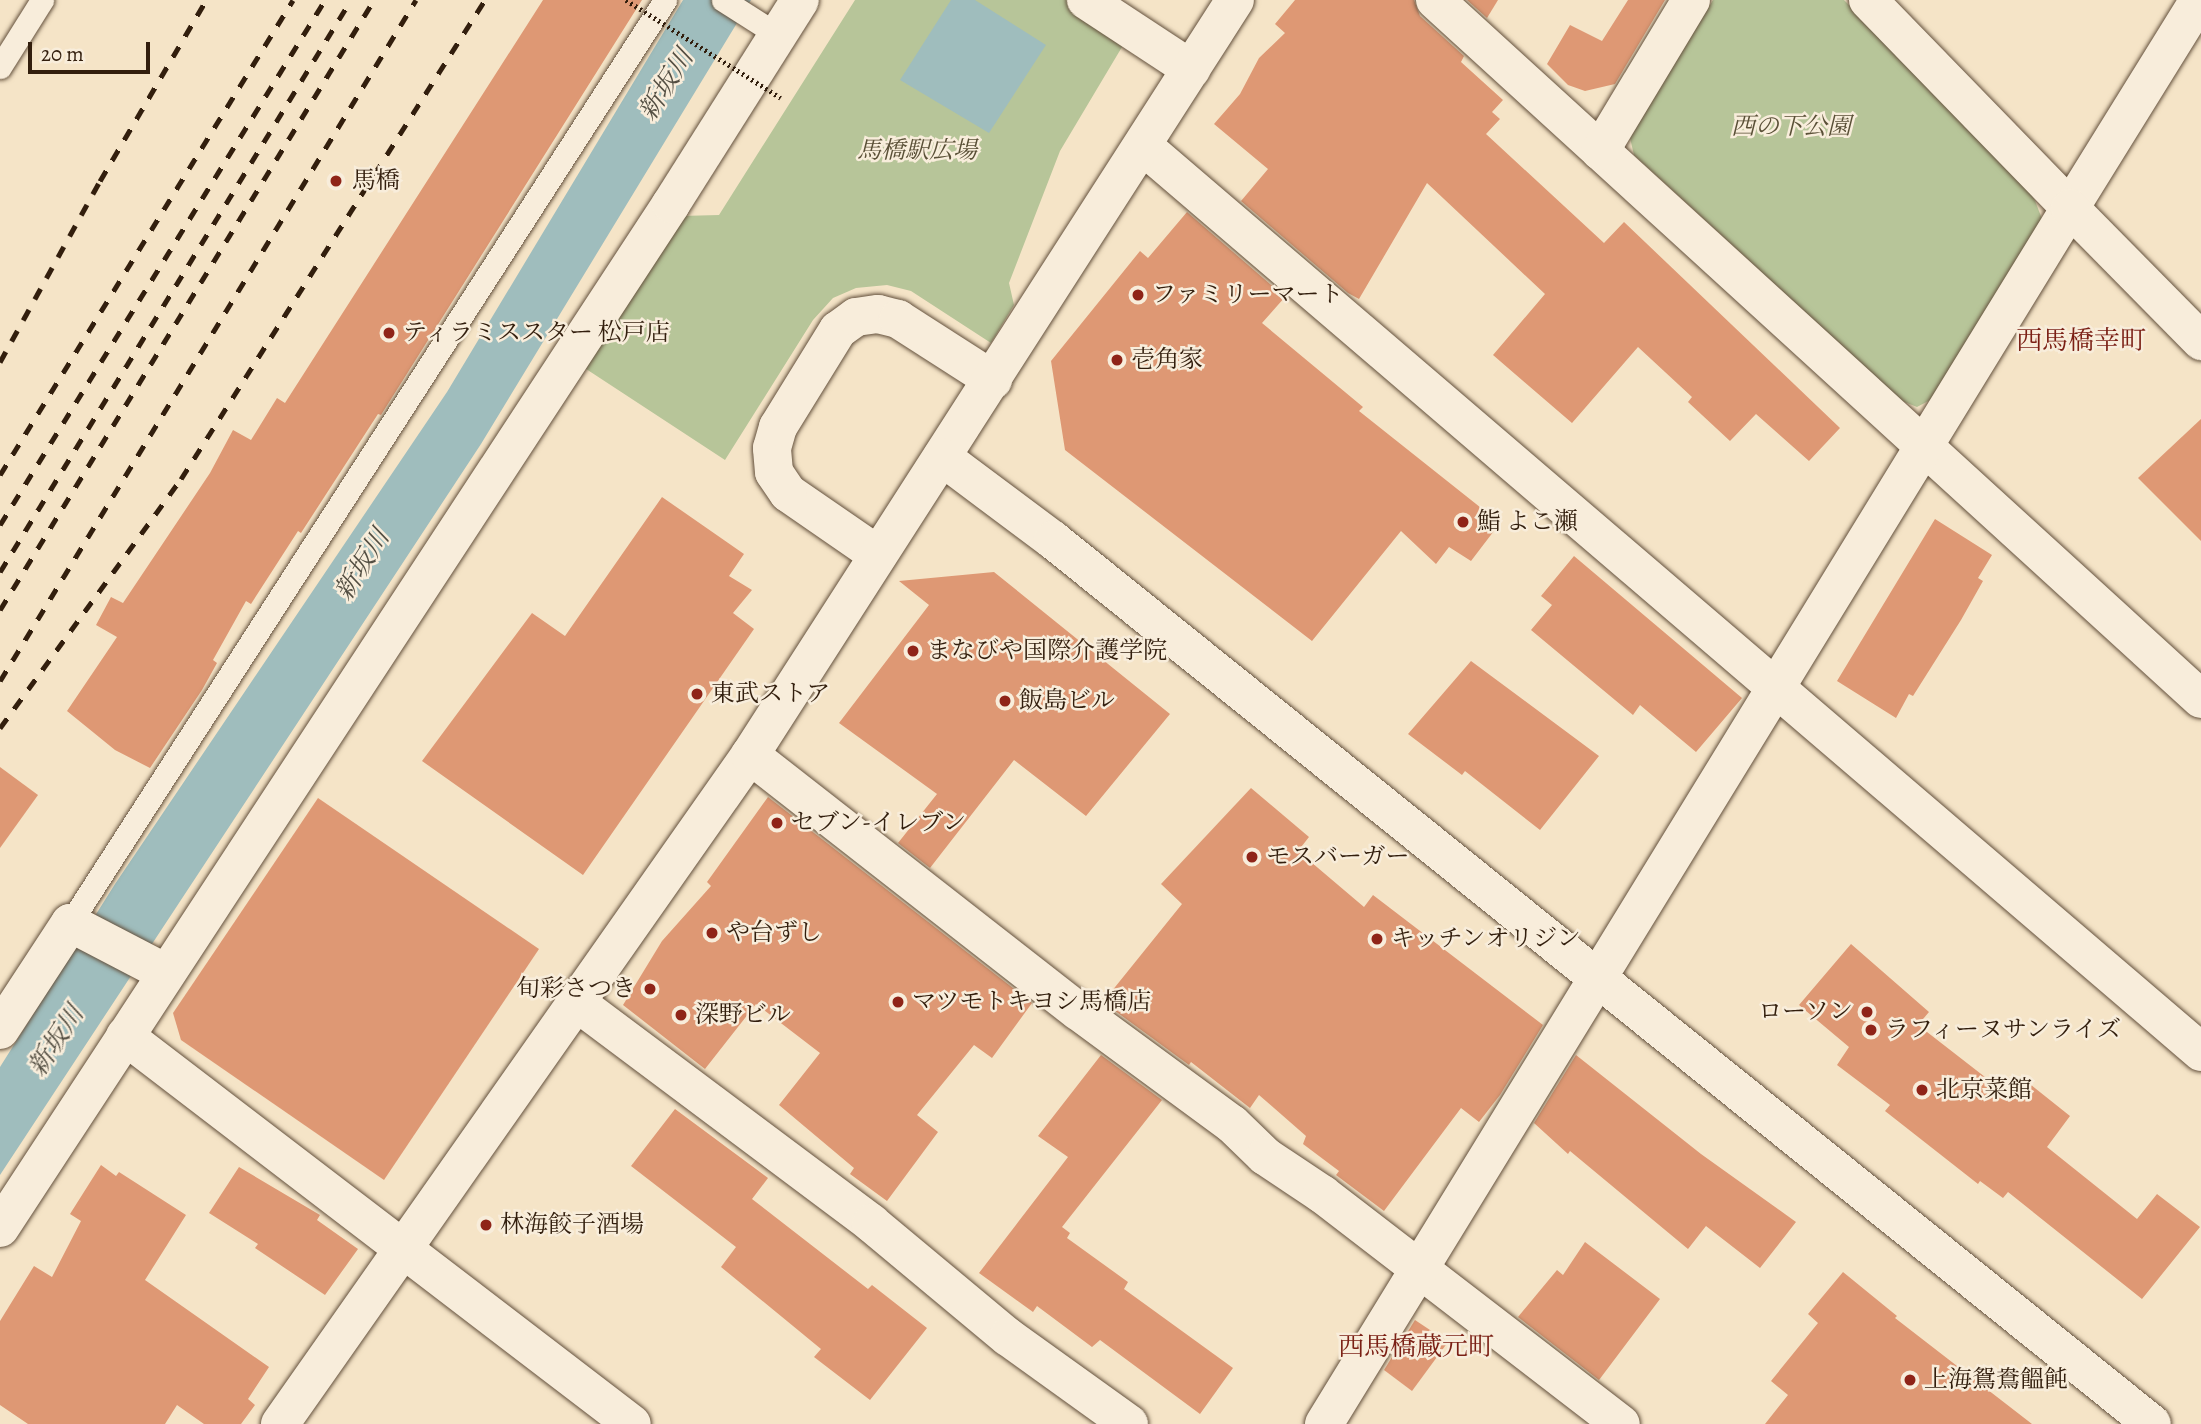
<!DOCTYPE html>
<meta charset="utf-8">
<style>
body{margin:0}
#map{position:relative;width:2201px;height:1424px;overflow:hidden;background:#f5e4c7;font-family:Alegreya,"Noto Serif JP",serif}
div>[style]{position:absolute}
.green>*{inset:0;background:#b7c599}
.water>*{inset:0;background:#9fbdbd}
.building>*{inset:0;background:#de9874}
.roads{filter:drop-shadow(0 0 2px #63503c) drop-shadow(0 0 2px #63503c)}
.service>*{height:23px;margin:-11.5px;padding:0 11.5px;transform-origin:11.5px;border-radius:11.5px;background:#f8eddb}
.minor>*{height:38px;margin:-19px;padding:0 19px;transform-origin:19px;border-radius:19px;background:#f8eddb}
.tertiary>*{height:38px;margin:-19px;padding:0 19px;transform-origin:19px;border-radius:19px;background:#f8eddb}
.rail>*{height:5px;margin-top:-2.5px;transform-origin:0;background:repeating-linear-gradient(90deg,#321e0d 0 12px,transparent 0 24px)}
.path-bridge>*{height:4.5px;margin-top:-2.25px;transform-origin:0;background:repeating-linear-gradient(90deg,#321e0d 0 2px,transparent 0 5.5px)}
.dots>*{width:19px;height:19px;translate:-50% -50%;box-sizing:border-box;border:4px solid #f8eddb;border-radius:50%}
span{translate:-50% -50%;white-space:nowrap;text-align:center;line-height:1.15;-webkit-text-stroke:5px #f8eddb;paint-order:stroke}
.park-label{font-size:24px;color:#5a5037;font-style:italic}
.poi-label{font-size:24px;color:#321e0d}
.left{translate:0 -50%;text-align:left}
.right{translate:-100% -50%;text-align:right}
.water-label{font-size:26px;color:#534e42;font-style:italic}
.neighbourhood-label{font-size:26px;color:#7a1f14}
.scale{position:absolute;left:28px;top:42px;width:122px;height:32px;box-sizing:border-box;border:4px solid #321e0d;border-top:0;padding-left:9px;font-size:21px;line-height:24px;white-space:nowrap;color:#321e0d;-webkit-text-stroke:5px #f8eddb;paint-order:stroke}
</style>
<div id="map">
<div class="green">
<i style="clip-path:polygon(855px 0,1073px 0,1118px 29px,1122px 47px,1060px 151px,1009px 283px,1014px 305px,991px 343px,911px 291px,887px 285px,856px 288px,833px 298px,813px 320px,725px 460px,580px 365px,681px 216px,719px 215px)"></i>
<i style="clip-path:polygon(1713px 0,1844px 0,2032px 193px,2044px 224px,1934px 398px,1917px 407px,1902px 401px,1634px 155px,1630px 138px)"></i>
</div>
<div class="water">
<i style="clip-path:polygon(683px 0,751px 0,481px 444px,0 1175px,0 1067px,115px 884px,447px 392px)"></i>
<i style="clip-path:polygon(951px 0,975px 0,1046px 45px,989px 133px,900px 80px)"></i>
</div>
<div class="building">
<i style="clip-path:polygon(543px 0,642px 0,381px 415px,378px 414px,301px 533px,298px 531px,251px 604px,246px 601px,213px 660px,217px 663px,202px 690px,150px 768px,115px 750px,67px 711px,117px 637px,96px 625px,111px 597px,123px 603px,210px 473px,233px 430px,251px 440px,277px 398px,285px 403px)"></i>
<i style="clip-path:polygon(1295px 0,1414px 0,1420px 16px,1464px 56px,1461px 62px,1503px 100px,1492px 112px,1500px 119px,1486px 134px,1604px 243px,1624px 222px,1840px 428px,1809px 461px,1756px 414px,1730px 441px,1688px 402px,1692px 397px,1638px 347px,1572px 423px,1493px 355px,1545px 294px,1427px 183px,1359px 299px,1348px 293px,1241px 201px,1268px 169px,1214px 124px,1240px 94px,1259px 58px,1285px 33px,1275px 24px)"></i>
<i style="clip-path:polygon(1467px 0,1498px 0,1487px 18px)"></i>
<i style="clip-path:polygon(1628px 0,1665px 0,1615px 84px,1585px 91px,1568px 85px,1547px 64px,1570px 25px,1602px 41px)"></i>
<i style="clip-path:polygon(1187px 212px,1285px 297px,1262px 323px,1363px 407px,1359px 411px,1500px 523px,1471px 561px,1449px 547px,1436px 564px,1401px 531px,1312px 641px,1065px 450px,1051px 361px,1140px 251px,1148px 258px)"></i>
<i style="clip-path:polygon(2201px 419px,2201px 541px,2138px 478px)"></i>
<i style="clip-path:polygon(662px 497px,744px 554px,729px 576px,752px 590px,733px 613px,754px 629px,583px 875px,422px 761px,532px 613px,565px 636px)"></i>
<i style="clip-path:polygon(1935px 519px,1992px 555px,1978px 578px,1983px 581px,1961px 620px,1913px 696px,1909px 694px,1896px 718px,1837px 681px)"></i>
<i style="clip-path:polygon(1574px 556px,1742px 698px,1696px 752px,1640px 705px,1633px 715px,1531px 630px,1552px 605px,1541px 596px)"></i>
<i style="clip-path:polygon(994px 572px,1170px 714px,1086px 816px,1014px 760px,930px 868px,898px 843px,937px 794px,839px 723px,929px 605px,899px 581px)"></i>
<i style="clip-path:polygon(1471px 661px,1599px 756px,1540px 830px,1465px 771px,1462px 775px,1408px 734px)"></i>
<i style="clip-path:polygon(0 767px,38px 795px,0 848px)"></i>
<i style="clip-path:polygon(1251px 788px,1309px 837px,1298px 851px,1364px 907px,1373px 895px,1543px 1025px,1500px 1095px,1479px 1122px,1461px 1108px,1384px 1211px,1336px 1175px,1339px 1171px,1303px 1144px,1306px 1136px,1259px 1095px,1250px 1108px,1191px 1062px,1189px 1065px,1103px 1002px,1182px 904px,1161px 884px)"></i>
<i style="clip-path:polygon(768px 797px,1032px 1003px,992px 1058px,974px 1045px,917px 1115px,938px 1132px,887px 1201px,850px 1174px,854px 1168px,779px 1105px,820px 1053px,756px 1004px,705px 1069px,623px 1005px,662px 941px,711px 886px,707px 882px)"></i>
<i style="clip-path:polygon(318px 798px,539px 949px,384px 1180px,181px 1040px,173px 1013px)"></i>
<i style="clip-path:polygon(1851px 944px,1929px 1012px,1918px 1025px,2012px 1098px,2026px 1081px,2070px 1116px,2047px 1147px,2137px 1219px,2157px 1194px,2200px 1227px,2142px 1299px,2008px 1192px,2003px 1198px,1980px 1181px,1978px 1184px,1885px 1111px,1890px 1105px,1837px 1065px,1849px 1047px,1799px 1005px)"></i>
<i style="clip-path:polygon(1101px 1055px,1162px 1100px,1062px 1227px,1070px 1233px,1067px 1238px,1128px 1282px,1124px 1289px,1233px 1368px,1200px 1414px,1100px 1340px,1092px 1347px,1037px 1306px,1033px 1312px,979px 1273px,1068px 1157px,1038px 1136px)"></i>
<i style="clip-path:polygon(1576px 1055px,1701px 1154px,1796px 1222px,1760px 1268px,1706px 1226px,1688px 1249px,1570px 1151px,1568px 1154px,1534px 1123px)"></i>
<i style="clip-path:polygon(675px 1109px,768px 1178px,752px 1199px,868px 1289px,872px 1285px,927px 1328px,870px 1400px,814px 1357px,821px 1349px,721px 1267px,736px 1247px,631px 1166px)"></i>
<i style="clip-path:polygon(101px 1165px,116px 1176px,119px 1172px,186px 1215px,145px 1280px,269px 1367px,248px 1399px,255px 1405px,241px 1424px,204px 1424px,177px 1405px,165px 1424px,28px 1424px,0 1405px,0 1321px,34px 1266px,52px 1277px,81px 1221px,70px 1214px)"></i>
<i style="clip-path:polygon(239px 1167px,320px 1215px,317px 1220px,358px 1249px,325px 1295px,255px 1248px,258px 1244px,209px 1213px)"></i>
<i style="clip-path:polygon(1585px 1242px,1660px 1299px,1599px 1380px,1518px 1317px,1557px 1270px,1563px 1275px)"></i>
<i style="clip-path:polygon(1843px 1272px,1897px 1316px,1895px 1318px,2032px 1424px,1765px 1424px,1788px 1395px,1771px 1381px,1818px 1323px,1808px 1314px)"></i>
<i style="clip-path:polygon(1415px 1320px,1448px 1342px,1412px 1391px,1384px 1370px)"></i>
</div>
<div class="roads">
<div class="service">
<i style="left:723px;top:0;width:65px;rotate:32.5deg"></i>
<i style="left:0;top:67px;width:79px;rotate:-57.9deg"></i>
<i style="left:70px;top:923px;width:1098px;rotate:-57.19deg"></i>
</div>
<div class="minor">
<i style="left:1086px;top:0;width:126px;rotate:33.3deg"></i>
<i style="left:1435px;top:0;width:1037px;rotate:42.38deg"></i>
<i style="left:1868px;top:0;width:290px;rotate:45.8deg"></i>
<i style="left:2070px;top:208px;width:245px;rotate:-58.2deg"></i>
<i style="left:1143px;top:146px;width:1393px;rotate:40.57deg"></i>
<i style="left:1600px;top:151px;width:176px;rotate:-58.9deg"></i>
<i style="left:878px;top:555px;width:109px;rotate:-145.4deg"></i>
<i style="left:788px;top:493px;width:25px;rotate:-124deg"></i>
<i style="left:774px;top:472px;width:24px;rotate:-95deg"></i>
<i style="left:772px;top:448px;width:22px;rotate:-74deg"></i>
<i style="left:778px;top:427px;width:114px;rotate:-58.3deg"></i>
<i style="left:838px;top:330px;width:22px;rotate:-36deg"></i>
<i style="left:856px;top:317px;width:22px;rotate:-8deg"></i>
<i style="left:878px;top:314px;width:21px;rotate:14deg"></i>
<i style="left:898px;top:319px;width:113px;rotate:32.7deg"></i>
<i style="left:750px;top:755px;width:416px;rotate:38deg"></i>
<i style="left:1078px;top:1011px;width:191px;rotate:36.3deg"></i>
<i style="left:1232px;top:1124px;width:46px;rotate:44.1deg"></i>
<i style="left:1265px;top:1156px;width:69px;rotate:33.7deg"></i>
<i style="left:1322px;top:1194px;width:377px;rotate:37.6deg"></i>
<i style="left:576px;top:1002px;width:369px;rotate:36.8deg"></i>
<i style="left:871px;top:1223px;width:178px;rotate:39.8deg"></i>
<i style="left:1008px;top:1337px;width:149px;rotate:35.7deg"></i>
<i style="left:0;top:1030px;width:128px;rotate:-56.8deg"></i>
<i style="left:70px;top:923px;width:108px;rotate:27.5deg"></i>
<i style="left:125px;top:1036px;width:638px;rotate:37.43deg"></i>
<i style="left:0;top:1228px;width:1224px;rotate:-56.76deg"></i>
<i style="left:671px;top:204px;width:241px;rotate:-57.7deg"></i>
<i style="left:280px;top:1424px;width:818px;rotate:-54.91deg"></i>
<i style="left:750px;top:755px;width:897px;rotate:-57.28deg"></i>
<i style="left:1324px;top:1424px;width:1427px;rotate:-58.47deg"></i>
<i style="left:2070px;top:208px;width:187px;rotate:45.4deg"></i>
</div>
<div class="tertiary">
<i style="left:942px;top:457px;width:139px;rotate:36.8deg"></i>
<i style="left:1053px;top:540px;width:1410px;rotate:38.81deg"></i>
</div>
</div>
<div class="rail">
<i style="left:0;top:362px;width:207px;rotate:-61.1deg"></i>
<i style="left:100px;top:181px;width:210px;rotate:-59.6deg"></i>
<i style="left:0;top:475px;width:558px;rotate:-58.33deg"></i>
<i style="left:0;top:525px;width:617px;rotate:-58.24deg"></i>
<i style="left:0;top:572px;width:671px;rotate:-58.47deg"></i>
<i style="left:0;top:610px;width:716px;rotate:-58.49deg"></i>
<i style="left:0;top:681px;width:798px;rotate:-58.58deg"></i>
<i style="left:0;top:728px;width:308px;rotate:-54deg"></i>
<i style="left:181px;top:479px;width:567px;rotate:-57.6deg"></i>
</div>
<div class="path-bridge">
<i style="left:626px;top:0;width:183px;rotate:32.3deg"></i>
</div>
<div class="dots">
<i style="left:336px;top:181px;background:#8f2418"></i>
<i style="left:1138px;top:295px;background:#8f2418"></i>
<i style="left:389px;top:333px;background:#8f2418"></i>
<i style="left:1117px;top:360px;background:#8f2418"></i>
<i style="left:1463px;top:522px;background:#8f2418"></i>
<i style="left:913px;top:651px;background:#8f2418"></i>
<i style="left:697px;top:694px;background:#8f2418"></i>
<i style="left:1005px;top:701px;background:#8f2418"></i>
<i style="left:777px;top:823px;background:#8f2418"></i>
<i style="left:1252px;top:857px;background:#8f2418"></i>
<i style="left:712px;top:933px;background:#8f2418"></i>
<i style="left:1377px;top:939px;background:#8f2418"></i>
<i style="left:650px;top:989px;background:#8f2418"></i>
<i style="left:898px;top:1002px;background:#8f2418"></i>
<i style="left:1867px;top:1012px;background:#8f2418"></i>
<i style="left:681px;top:1015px;background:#8f2418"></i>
<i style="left:1871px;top:1030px;background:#8f2418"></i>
<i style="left:1922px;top:1090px;background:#8f2418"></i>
<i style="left:486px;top:1225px;background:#8f2418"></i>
<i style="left:1910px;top:1380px;background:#8f2418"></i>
</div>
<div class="park-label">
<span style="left:1791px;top:127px">西の下公園</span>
<span style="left:917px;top:151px">馬橋駅広場</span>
</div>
<div class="poi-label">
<span class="left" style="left:352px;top:181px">馬橋</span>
<span class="left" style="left:1152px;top:295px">ファミリーマート</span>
<span class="left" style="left:403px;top:333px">ティラミススター 松戸店</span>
<span class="left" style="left:1131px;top:360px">壱角家</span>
<span class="left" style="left:1477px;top:522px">鮨 よこ瀬</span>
<span class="left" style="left:927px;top:651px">まなびや国際介護学院</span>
<span class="left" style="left:711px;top:694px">東武ストア</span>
<span class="left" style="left:1019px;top:701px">飯島ビル</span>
<span class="left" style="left:791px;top:823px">セブン-イレブン</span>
<span class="left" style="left:1266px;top:857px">モスバーガー</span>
<span class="left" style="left:726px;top:933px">や台ずし</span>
<span class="left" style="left:1391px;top:939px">キッチンオリジン</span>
<span class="right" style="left:636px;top:989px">旬彩さつき</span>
<span class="left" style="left:912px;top:1002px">マツモトキヨシ馬橋店</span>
<span class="right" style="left:1853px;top:1012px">ローソン</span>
<span class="left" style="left:695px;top:1015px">深野ビル</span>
<span class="left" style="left:1885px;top:1030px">ラフィーヌサンライズ</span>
<span class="left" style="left:1936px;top:1090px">北京菜館</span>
<span class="left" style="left:500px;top:1225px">林海餃子酒場</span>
<span class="left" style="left:1924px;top:1380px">上海鴛鴦饂飩</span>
</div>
<div class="water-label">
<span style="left:666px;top:85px;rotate:-58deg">新坂川</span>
<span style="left:362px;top:565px;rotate:-58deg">新坂川</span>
<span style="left:56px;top:1041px;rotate:-57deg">新坂川</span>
</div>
<div class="neighbourhood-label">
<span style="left:2081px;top:341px">西馬橋幸町</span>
<span style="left:1416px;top:1347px">西馬橋蔵元町</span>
</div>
<div class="scale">20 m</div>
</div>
